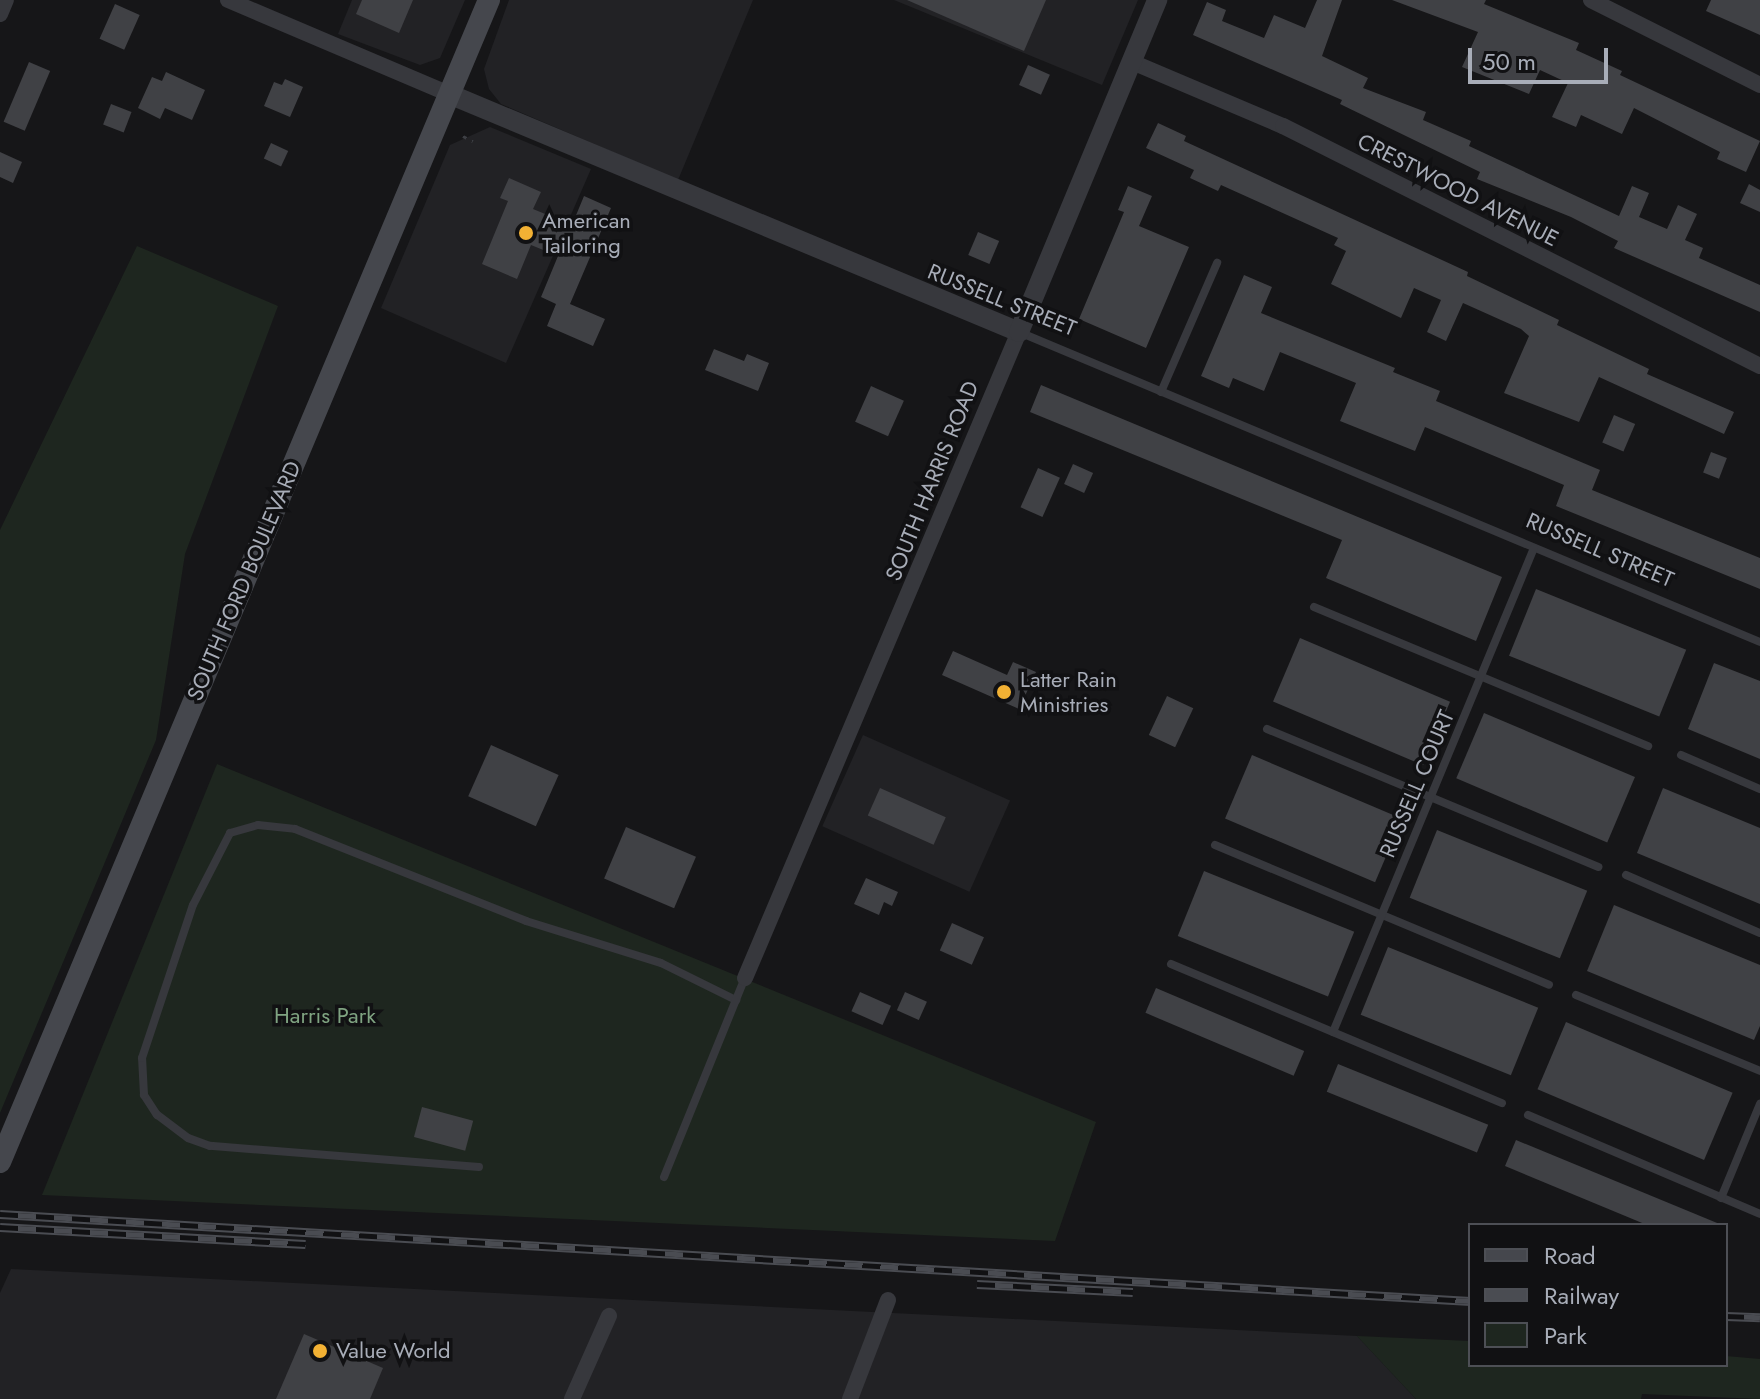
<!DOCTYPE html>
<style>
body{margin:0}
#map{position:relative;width:1760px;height:1399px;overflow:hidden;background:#161618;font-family:Jost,sans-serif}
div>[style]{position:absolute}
.built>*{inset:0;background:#222225;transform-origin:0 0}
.green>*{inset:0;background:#1e261f}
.building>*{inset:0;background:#404145;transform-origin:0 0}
.path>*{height:3px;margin-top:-1.5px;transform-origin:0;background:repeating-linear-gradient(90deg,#3d3f44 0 4px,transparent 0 10px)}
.service>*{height:8px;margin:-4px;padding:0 4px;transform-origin:4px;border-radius:4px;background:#37383d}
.minor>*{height:16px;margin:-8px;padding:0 8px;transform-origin:8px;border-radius:8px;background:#37383d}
.tertiary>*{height:20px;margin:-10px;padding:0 10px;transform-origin:10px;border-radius:10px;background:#37383d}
.secondary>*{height:22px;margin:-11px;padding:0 11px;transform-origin:11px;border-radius:11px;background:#45474d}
.rail>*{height:9px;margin-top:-4.5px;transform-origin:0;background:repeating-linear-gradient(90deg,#111113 0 18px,#4a4c52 0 36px);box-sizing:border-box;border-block:2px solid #4a4c52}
.dots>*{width:22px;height:22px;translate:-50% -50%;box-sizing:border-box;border:4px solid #111113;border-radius:50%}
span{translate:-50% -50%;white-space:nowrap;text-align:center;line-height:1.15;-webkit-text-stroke:7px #111113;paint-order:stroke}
.street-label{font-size:22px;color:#a8adb8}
.poi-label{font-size:22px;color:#a8adb8}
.left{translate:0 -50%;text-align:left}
.park-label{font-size:22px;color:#7fa381}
.legend{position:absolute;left:1468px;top:1223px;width:260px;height:144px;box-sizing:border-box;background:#111113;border:2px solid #4d4f55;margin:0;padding:10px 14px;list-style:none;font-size:24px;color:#a8adb8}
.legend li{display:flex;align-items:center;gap:16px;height:40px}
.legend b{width:40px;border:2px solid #4d4f55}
.scale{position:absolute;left:1468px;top:48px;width:140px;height:36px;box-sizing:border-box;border:4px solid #a8adb8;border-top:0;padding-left:10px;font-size:24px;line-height:28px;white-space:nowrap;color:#a8adb8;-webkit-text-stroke:6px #111113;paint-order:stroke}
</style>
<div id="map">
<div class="built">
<i style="clip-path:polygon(352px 0,465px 0,440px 58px,420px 65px,338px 34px)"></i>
<i style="clip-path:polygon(509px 0,753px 0,678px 180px,501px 104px,489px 89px,484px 69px)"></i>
<i style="clip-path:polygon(894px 0,1138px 0,1102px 85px)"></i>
<i style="clip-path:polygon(490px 127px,591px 169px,506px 363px,381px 308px,450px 145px)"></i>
<i style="left:863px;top:735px;width:161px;height:100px;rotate:24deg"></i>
<i style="clip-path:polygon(11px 1269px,1357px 1336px,1416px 1399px,0 1399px,0 1293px)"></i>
</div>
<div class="green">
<i style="clip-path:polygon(137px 246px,278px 306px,185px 554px,156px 740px,0 1113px,0 530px)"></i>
<i style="clip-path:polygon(217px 764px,1096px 1122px,1055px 1241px,42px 1195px)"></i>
<i style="clip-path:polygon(1357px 1336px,1470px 1341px,1470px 1365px,1726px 1365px,1726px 1356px,1760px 1359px,1760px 1399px,1642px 1394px,1641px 1399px,1416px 1399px)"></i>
</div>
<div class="building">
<i style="clip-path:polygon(362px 0,413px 0,399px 33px,356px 14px)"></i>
<i style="clip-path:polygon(907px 0,1046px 0,1024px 51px)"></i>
<i style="clip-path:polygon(1317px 0,1342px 0,1322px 56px,1368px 78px,1363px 88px,1426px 112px,1423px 120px,1471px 141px,1469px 146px,1619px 216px,1632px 186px,1649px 193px,1639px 217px,1667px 229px,1678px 205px,1697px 214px,1685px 240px,1703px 248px,1699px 258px,1760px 285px,1760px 312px,1614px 248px,1618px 241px,1571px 217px,1477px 179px,1480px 172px,1340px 104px,1342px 100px,1193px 35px,1207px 2px,1226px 10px,1222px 21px,1264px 38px,1274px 15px,1305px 28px)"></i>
<i style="clip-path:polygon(1392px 0,1486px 0,1484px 4px,1579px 43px,1576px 50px,1622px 71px,1620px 75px,1760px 141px,1746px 172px,1717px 159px,1720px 152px,1634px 108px,1622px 134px,1581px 115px,1576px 127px,1552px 117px,1568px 83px,1540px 70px,1529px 94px,1462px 67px,1478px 32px)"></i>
<i style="clip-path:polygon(1711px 0,1760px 0,1760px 35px,1706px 11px)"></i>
<i style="left:115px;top:4px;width:27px;height:38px;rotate:24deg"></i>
<i style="left:29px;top:62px;width:23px;height:65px;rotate:23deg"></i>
<i style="left:1028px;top:65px;width:24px;height:22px;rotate:24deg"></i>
<i style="clip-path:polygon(166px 72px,205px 90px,192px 120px,165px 108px,160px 119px,138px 108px,152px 77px,162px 81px)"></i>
<i style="clip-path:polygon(285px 79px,303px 87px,290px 117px,264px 106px,274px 82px,282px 85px)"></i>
<i style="left:111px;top:104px;width:22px;height:22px;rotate:21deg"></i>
<i style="clip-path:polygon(1158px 123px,1186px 136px,1184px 141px,1468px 272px,1467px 276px,1559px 320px,1557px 325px,1649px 369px,1647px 374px,1734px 412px,1724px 434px,1599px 377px,1579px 422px,1504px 393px,1529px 336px,1521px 329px,1463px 303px,1446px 341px,1427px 332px,1441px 300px,1414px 288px,1401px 318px,1331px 284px,1346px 251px,1334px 245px,1338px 238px,1221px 185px,1218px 191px,1190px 178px,1194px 170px,1146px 148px)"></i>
<i style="left:271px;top:143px;width:19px;height:17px;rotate:25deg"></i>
<i style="clip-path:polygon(0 152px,22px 162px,13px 183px,0 177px)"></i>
<i style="clip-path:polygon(509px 178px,541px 192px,533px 209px,572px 225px,584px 196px,611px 208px,570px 304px,605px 319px,593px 346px,547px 326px,556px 304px,541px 297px,558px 256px,531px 245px,517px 279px,482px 264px,508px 201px,500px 198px)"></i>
<i style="clip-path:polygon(1749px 184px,1760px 190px,1760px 212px,1740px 203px)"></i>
<i style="clip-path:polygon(1128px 186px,1152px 196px,1139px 226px,1189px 247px,1146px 348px,1079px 319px,1124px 212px,1118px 210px)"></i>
<i style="left:978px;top:232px;width:23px;height:25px;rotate:23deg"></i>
<i style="clip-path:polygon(1244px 275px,1272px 287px,1261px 313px,1395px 368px,1393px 372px,1440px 391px,1436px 401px,1600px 470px,1592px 490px,1760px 558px,1760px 589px,1556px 506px,1564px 485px,1425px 427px,1415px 451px,1340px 421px,1356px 383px,1280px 352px,1264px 391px,1233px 378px,1229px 388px,1201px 376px)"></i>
<i style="clip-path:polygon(714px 349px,744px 361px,747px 354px,769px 363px,758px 391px,705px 370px)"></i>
<i style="clip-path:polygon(1041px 385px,1502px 577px,1476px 641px,1326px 578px,1342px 540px,1030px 412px)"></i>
<i style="left:871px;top:386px;width:36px;height:39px;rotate:24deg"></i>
<i style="left:1614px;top:415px;width:23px;height:30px;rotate:23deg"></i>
<i style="left:1711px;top:452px;width:17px;height:22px;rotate:21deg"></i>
<i style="left:1073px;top:464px;width:22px;height:22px;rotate:24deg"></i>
<i style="left:1038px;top:468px;width:24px;height:43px;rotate:24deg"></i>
<i style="left:1536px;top:589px;width:162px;height:72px;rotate:22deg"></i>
<i style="left:1300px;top:638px;width:163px;height:69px;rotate:23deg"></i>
<i style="clip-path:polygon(953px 651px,1007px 675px,1013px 662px,1036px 672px,1019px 709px,942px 675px)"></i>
<i style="clip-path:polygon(1714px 663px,1760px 681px,1760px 759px,1688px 729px)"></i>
<i style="left:1167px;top:696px;width:29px;height:43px;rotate:25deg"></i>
<i style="left:1484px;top:713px;width:164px;height:71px;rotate:23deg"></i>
<i style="left:491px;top:745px;width:74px;height:56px;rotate:24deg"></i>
<i style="left:1252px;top:755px;width:163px;height:69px;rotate:23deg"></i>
<i style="left:880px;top:788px;width:72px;height:30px;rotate:24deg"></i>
<i style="clip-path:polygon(1663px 788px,1760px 828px,1760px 904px,1637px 853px)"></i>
<i style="left:626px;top:827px;width:76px;height:56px;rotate:23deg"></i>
<i style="left:1437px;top:830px;width:162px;height:73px;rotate:22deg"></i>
<i style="left:1204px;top:871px;width:162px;height:70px;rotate:22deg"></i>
<i style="clip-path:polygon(866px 878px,898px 892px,892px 906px,884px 902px,879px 915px,854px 904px)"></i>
<i style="clip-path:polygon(1614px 905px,1760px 965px,1760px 1026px,1754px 1040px,1587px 971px)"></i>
<i style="left:952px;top:923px;width:35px;height:30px;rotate:24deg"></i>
<i style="left:1388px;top:947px;width:162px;height:73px;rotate:22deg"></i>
<i style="left:1156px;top:988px;width:161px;height:27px;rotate:23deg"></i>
<i style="left:860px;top:992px;width:34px;height:21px;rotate:24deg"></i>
<i style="left:905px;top:992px;width:24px;height:20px;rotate:24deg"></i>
<i style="left:1566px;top:1022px;width:181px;height:73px;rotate:23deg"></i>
<i style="left:1338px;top:1064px;width:162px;height:30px;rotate:22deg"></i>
<i style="left:422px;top:1107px;width:53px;height:31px;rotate:15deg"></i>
<i style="clip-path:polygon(1516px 1140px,1722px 1225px,1647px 1225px,1505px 1166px)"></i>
<i style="clip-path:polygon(304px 1334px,383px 1368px,370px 1399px,276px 1399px)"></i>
</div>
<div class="path">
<i style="left:463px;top:136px;width:11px;rotate:27deg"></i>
</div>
<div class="service">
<i style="left:1019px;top:332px;width:803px;rotate:22.7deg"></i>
<i style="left:1161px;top:392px;width:141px;rotate:-66.5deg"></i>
<i style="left:1314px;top:607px;width:362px;rotate:22.6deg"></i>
<i style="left:1267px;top:729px;width:359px;rotate:22.6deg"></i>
<i style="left:1681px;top:755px;width:86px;rotate:23.3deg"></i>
<i style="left:1215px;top:845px;width:362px;rotate:22.7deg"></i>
<i style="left:1626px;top:875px;width:146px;rotate:23.4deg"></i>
<i style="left:1171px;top:964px;width:359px;rotate:22.8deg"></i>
<i style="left:1576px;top:995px;width:199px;rotate:22.4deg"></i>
<i style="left:1333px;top:1032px;width:524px;rotate:-67.45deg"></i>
<i style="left:1528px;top:1115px;width:252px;rotate:23.1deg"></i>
<i style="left:479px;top:1167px;width:270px;rotate:-175.5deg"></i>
<i style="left:210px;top:1146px;width:23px;rotate:-160deg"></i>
<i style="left:188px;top:1138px;width:39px;rotate:-143deg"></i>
<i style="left:157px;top:1115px;width:24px;rotate:-123deg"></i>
<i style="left:144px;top:1095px;width:37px;rotate:-93deg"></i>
<i style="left:142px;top:1058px;width:161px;rotate:-71.6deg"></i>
<i style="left:193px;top:905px;width:81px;rotate:-62.8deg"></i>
<i style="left:230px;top:833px;width:29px;rotate:-16deg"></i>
<i style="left:258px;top:825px;width:37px;rotate:6deg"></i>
<i style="left:295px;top:829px;width:249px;rotate:21.7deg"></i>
<i style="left:526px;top:921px;width:141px;rotate:17.3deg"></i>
<i style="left:661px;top:963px;width:84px;rotate:26.3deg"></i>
<i style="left:664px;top:1177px;width:215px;rotate:-67.9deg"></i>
<i style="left:1721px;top:1198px;width:102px;rotate:-67.5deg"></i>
</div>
<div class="minor">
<i style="left:228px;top:0;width:240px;rotate:23deg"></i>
<i style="left:1591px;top:0;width:189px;rotate:26.7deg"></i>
<i style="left:0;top:14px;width:15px;rotate:-67deg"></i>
<i style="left:1132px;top:62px;width:164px;rotate:23deg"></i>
<i style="left:1283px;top:126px;width:534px;rotate:26.71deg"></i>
<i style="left:745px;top:978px;width:702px;rotate:-67.02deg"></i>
<i style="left:572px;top:1399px;width:91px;rotate:-66deg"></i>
<i style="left:850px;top:1399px;width:106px;rotate:-69deg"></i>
</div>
<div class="tertiary">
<i style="left:449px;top:94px;width:618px;rotate:22.66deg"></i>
<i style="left:1019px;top:332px;width:360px;rotate:-67.4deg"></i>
</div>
<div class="secondary">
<i style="left:0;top:1162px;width:1261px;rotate:-67.18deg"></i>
</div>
<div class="rail">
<i style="left:0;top:1214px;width:1473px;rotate:3.39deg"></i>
<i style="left:0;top:1227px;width:306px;rotate:3.2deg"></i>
<i style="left:977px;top:1284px;width:156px;rotate:2.9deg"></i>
<i style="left:1726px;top:1316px;width:34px;rotate:2deg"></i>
</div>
<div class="dots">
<i style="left:526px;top:233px;background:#f2b134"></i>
<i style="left:1004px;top:692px;background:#f2b134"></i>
<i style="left:320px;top:1351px;background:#f2b134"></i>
</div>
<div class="street-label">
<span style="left:1458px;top:190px;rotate:27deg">CRESTWOOD AVENUE</span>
<span style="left:1002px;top:300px;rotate:22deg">RUSSELL STREET</span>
<span style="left:932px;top:481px;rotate:-68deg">SOUTH HARRIS ROAD</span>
<span style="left:1600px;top:550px;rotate:23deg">RUSSELL STREET</span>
<span style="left:244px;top:581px;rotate:-67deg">SOUTH FORD BOULEVARD</span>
<span style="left:1417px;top:784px;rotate:-67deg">RUSSELL COURT</span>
</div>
<div class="poi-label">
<span class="left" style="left:542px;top:233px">American<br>Tailoring</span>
<span class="left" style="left:1020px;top:692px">Latter Rain<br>Ministries</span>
<span class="left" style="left:336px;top:1351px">Value World</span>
</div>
<div class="park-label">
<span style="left:325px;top:1016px">Harris Park</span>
</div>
<ul class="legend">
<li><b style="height:10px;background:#45474d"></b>Road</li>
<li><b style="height:10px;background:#4a4c52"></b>Railway</li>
<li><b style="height:22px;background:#1e261f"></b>Park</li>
</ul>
<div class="scale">50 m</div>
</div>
